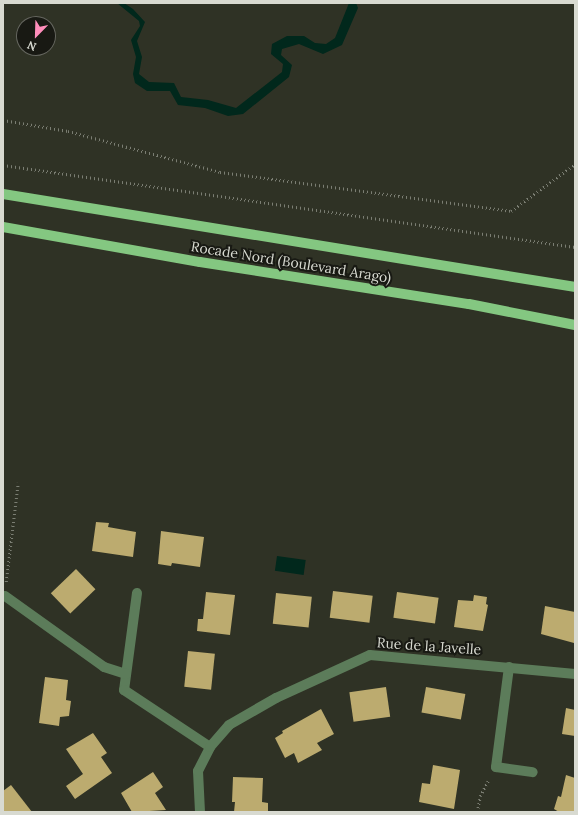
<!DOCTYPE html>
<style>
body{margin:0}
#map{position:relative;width:578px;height:815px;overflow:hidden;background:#2f3225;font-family:Lora,serif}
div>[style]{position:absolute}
.water>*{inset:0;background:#01281c;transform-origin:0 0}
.building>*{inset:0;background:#bcab6f;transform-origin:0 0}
.path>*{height:2.5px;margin-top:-1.25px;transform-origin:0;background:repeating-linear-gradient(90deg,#7b7e73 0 1px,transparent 0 4px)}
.minor>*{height:10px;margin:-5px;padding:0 5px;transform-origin:5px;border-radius:5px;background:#5c7c5a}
.major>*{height:10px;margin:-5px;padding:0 5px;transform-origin:5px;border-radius:5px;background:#84c781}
span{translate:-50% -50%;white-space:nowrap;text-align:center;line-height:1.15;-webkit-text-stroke:4px #181913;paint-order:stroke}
.street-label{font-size:14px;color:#d8dad1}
.frame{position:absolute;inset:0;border:4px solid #d8dad1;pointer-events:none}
.north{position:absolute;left:16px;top:16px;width:40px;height:40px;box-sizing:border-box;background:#181913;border:1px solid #65665f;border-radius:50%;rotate:203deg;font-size:11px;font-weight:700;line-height:16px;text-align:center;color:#d8dad1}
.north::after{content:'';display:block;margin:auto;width:14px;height:18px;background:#ff8ebb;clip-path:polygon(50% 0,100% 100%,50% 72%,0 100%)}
</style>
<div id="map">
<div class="water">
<i style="clip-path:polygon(117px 3px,124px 3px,133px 9px,145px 22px,137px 41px,142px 57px,139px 74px,149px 82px,174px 83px,181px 97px,208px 100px,236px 108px,282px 72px,283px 64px,271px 54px,272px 44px,287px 36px,304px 36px,315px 43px,326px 44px,335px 38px,349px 3px,356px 3px,358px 8px,342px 45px,323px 54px,299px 44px,282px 49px,281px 55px,292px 65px,289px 77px,243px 114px,228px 116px,205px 108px,178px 105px,170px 91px,147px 91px,135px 83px,133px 74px,136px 57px,131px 40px,140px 26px,139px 21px)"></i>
<i style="left:277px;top:556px;width:29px;height:15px;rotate:8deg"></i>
</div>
<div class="building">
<i style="clip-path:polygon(96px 522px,109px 523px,108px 527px,136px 532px,133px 557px,92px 551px)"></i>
<i style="clip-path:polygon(161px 531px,204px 537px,200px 567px,172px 563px,171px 566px,158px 564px)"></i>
<i style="left:76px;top:569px;width:28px;height:35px;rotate:46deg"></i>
<i style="left:333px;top:591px;width:40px;height:27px;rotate:7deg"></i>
<i style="clip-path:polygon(206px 592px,235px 595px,230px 635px,197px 631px,198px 619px,203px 619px)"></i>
<i style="left:397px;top:592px;width:42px;height:26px;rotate:8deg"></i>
<i style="left:276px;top:593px;width:36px;height:31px;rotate:6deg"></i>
<i style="clip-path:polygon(474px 595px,487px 597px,486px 604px,488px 605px,483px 631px,454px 627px,458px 600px,473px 601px)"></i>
<i style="clip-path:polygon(545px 606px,575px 612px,574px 643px,541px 634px)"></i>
<i style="left:188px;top:651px;width:27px;height:36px;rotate:6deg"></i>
<i style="clip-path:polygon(45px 677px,68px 680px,66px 700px,71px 701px,69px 716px,60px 717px,59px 726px,39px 723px)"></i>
<i style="left:386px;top:687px;width:30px;height:37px;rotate:82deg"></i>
<i style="left:426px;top:687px;width:40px;height:26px;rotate:10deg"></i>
<i style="clip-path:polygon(566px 708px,575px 710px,575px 736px,562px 734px)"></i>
<i style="clip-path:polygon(321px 709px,334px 734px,317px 743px,322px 750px,298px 763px,294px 753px,285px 758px,275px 738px,283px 733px,282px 731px)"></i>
<i style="clip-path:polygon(93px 733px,107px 753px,101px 757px,112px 773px,75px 799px,66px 786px,83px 774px,66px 749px)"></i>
<i style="clip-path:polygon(433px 765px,460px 770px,454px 809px,419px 802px,422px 783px,430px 784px)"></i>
<i style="clip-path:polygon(153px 772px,163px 787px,155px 793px,166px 810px,132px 812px,121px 793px)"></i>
<i style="clip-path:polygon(566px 775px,575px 778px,575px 812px,559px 812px,554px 809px,558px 796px,561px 797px)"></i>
<i style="clip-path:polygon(233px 777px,263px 778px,262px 802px,268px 803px,268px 812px,234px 812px,235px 802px,232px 802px)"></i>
<i style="clip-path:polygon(11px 785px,32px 812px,3px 812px,3px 791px)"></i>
</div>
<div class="path">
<i style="left:3px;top:120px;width:66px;rotate:9.6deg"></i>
<i style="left:68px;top:131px;width:157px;rotate:15.1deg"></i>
<i style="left:220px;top:172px;width:294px;rotate:7.6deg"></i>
<i style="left:511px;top:211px;width:79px;rotate:-36.3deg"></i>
<i style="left:3px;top:165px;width:578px;rotate:8.16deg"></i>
<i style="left:6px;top:582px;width:100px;rotate:-83.1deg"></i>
<i style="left:477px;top:812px;width:16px;rotate:-79deg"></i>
<i style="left:480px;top:796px;width:17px;rotate:-62deg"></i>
</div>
<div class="minor">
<i style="left:137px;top:593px;width:98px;rotate:97.6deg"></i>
<i style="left:124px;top:690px;width:103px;rotate:33.5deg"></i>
<i style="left:5px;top:596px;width:122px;rotate:35.6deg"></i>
<i style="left:104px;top:667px;width:23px;rotate:18deg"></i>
<i style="left:509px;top:667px;width:101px;rotate:97.4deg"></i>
<i style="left:496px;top:767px;width:37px;rotate:8deg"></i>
<i style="left:200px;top:812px;width:41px;rotate:-92.8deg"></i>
<i style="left:198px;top:771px;width:27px;rotate:-63deg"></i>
<i style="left:210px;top:747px;width:29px;rotate:-49deg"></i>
<i style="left:229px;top:725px;width:54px;rotate:-29.9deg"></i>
<i style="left:276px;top:698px;width:103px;rotate:-24.6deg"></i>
<i style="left:370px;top:655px;width:206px;rotate:5.3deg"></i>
</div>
<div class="major">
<i style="left:3px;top:194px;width:580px;rotate:9.23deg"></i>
<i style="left:3px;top:227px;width:200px;rotate:10.1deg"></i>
<i style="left:200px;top:262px;width:272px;rotate:8.9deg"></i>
<i style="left:469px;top:304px;width:108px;rotate:11.2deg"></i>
</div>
<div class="street-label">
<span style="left:291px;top:262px;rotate:9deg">Rocade Nord (Boulevard Arago)</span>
<span style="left:429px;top:646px;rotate:4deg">Rue de la Javelle</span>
</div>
<div class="frame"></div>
<div class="north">N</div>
</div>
